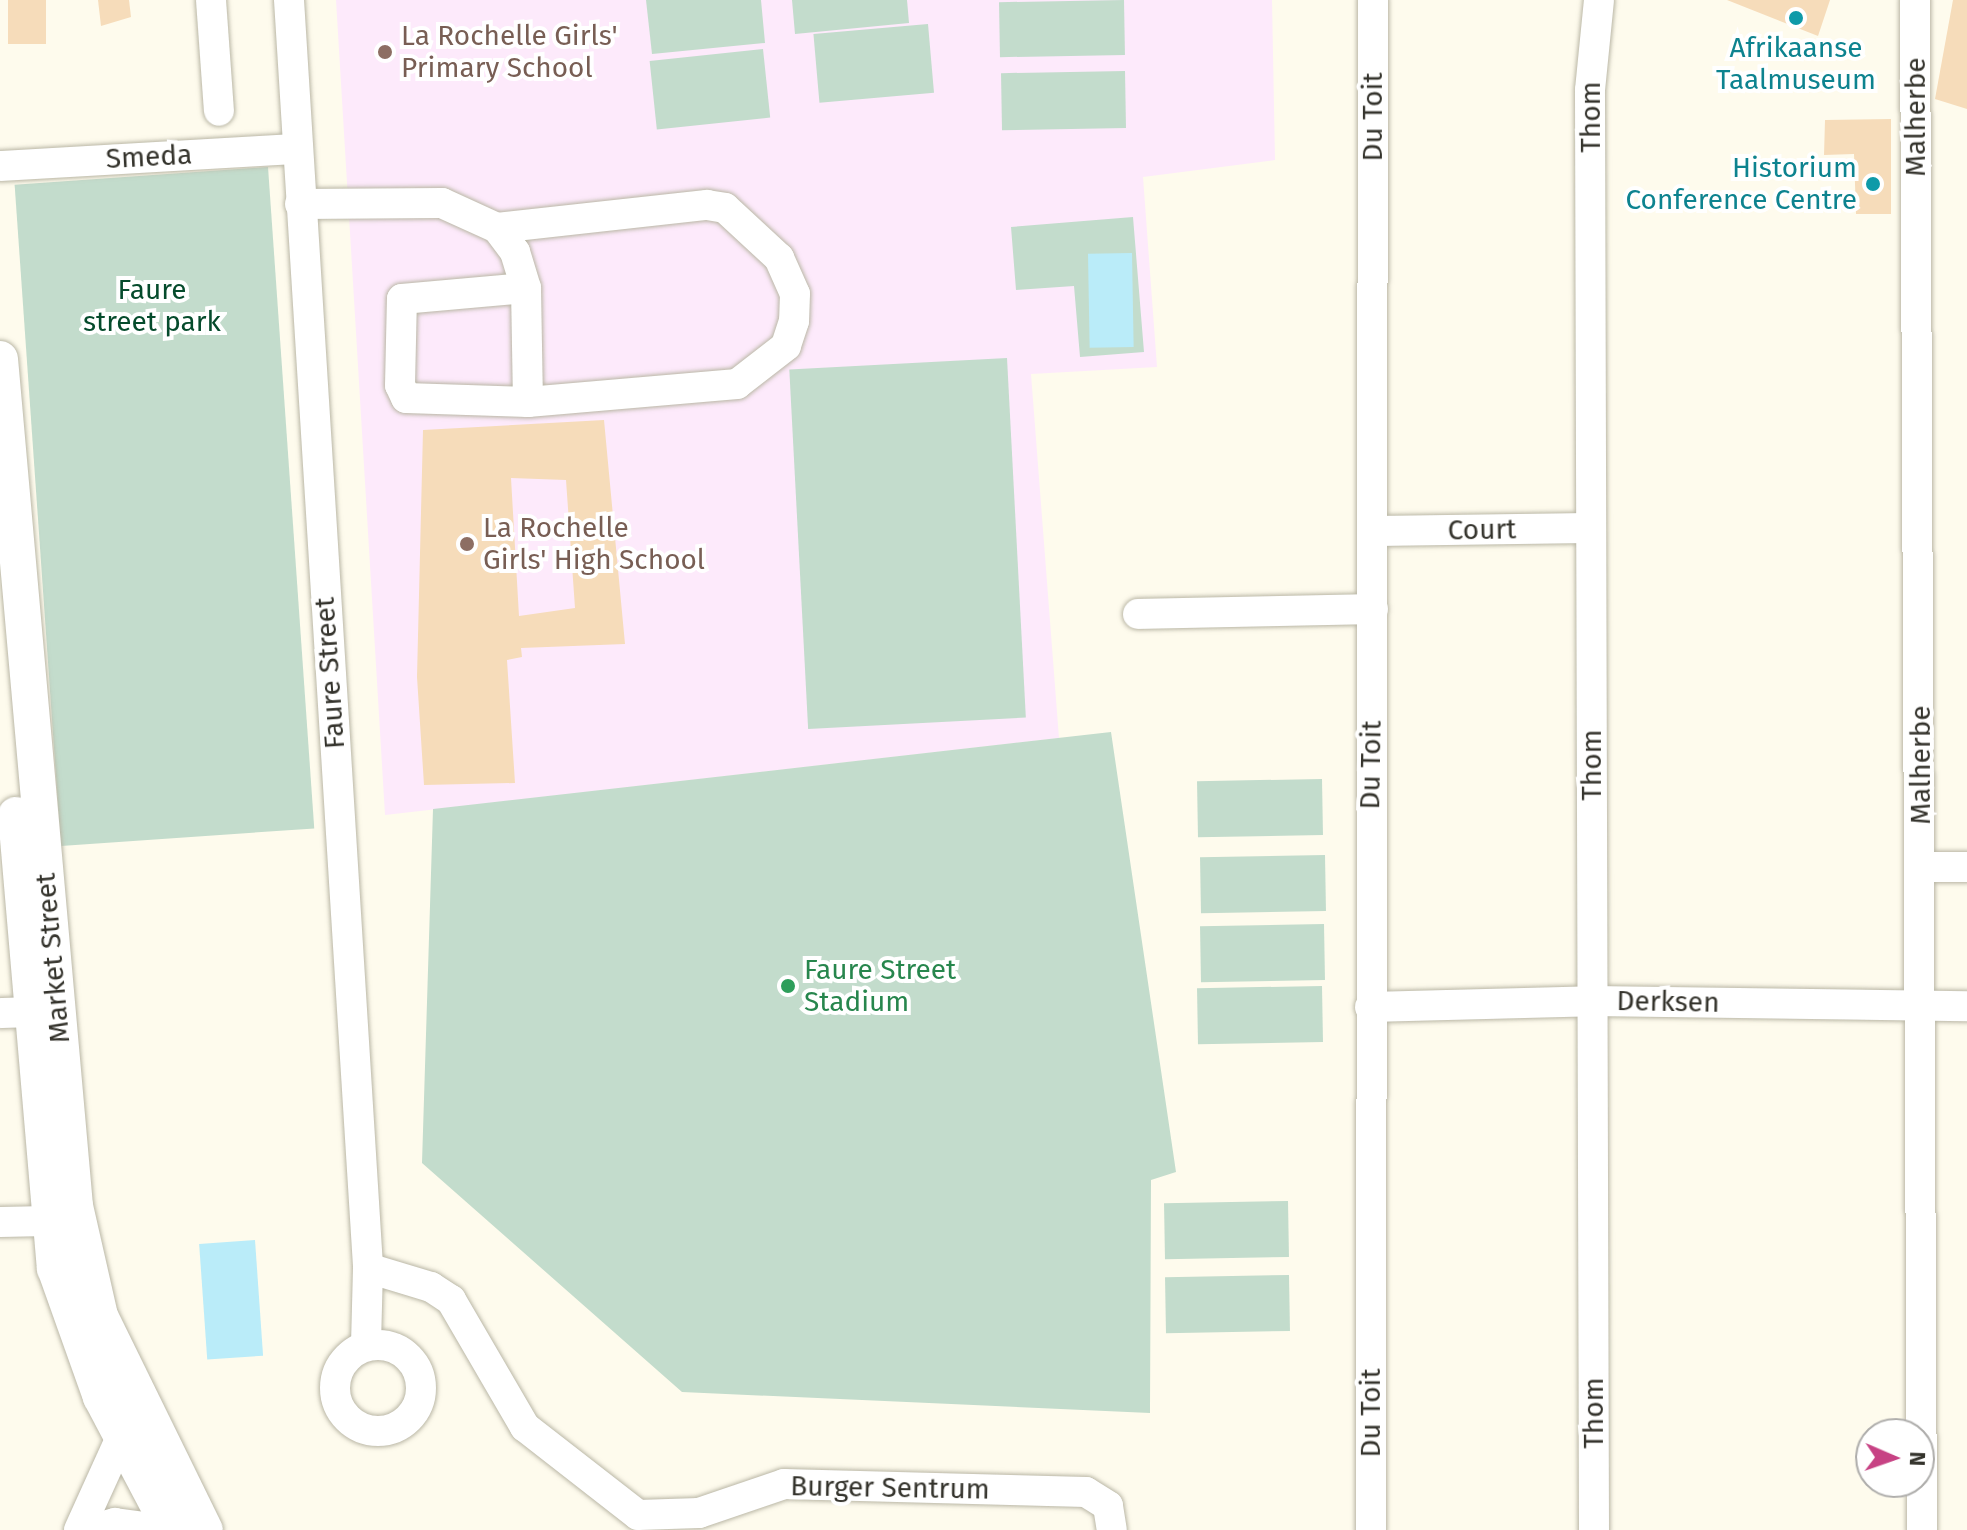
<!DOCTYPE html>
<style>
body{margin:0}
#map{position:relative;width:1967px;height:1530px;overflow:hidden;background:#fefbed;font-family:"Fira Sans",sans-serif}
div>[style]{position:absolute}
.education>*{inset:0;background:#fdeafb}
.green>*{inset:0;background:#c3dccc;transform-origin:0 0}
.water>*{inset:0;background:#baecf9;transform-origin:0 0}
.building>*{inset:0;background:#f6dcba;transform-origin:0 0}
.roads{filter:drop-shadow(0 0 2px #bab7a6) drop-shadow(0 0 2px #bab7a6)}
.minor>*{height:30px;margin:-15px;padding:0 15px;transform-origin:15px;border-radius:15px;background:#fff}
.minor>.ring{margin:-15px;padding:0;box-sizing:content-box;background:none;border:30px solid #fff;border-radius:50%}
.major>*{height:36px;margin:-18px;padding:0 18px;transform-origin:18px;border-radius:18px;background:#fff}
.dots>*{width:22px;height:22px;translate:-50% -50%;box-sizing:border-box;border:4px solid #fff;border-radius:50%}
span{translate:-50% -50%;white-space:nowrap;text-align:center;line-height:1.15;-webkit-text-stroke:8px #fff;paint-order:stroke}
.education-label{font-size:28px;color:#785e54}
.left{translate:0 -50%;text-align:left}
.culture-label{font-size:28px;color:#0d838f}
.right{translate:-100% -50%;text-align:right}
.street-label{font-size:28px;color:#34332c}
.park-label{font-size:28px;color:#054b2c}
.leisure-label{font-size:28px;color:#27864d}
.north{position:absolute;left:1855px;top:1418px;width:80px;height:80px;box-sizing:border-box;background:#fff;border:2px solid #aeadab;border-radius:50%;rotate:92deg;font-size:22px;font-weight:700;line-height:32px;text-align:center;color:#34332c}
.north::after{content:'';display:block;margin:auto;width:28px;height:36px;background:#c74284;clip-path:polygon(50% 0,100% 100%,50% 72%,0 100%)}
</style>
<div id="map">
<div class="education">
<i style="clip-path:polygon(336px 0,1272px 0,1275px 160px,1143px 177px,1157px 367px,1031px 374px,1059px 738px,385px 815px)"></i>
</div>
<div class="green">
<i style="clip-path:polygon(646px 0,761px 0,765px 43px,652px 54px)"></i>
<i style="clip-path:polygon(792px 0,907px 0,909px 23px,795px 34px)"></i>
<i style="left:1124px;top:0;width:55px;height:125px;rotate:89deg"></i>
<i style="left:928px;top:24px;width:69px;height:115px;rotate:85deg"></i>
<i style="left:763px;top:49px;width:69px;height:114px;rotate:84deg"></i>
<i style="left:1125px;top:71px;width:57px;height:124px;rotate:89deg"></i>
<i style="left:268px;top:167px;width:663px;height:254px;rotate:86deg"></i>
<i style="clip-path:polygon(1133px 217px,1144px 352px,1080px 357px,1074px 286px,1016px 290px,1011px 227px)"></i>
<i style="left:1007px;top:358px;width:360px;height:218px;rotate:87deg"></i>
<i style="clip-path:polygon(1111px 732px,1176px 1172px,1151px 1180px,1150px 1413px,682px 1392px,422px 1163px,433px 809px)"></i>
<i style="left:1322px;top:779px;width:56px;height:125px;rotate:89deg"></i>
<i style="left:1325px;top:855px;width:56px;height:125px;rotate:89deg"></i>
<i style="left:1324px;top:924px;width:56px;height:124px;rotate:89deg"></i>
<i style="left:1322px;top:986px;width:56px;height:125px;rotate:89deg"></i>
<i style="left:1288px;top:1201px;width:56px;height:124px;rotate:89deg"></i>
<i style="left:1289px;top:1275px;width:56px;height:124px;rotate:89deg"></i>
</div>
<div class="water">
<i style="left:1132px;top:253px;width:94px;height:44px;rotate:89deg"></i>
<i style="left:255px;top:1240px;width:116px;height:56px;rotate:86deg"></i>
</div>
<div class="building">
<i style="left:8px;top:0;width:38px;height:44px"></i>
<i style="clip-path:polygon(98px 0,129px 0,131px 17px,101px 26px)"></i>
<i style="clip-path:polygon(1727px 0,1830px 0,1818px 36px)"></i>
<i style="clip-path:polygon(1953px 0,1967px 0,1967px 109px,1935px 99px)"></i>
<i style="clip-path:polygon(1891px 119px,1891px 214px,1856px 214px,1854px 154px,1824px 155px,1825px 120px)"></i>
<i style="clip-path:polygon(evenodd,604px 420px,625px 644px,521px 648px,522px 657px,507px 660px,515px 783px,424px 785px,417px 677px,423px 430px,604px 420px,511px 478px,566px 480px,575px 608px,519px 616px,511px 478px)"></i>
</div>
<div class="roads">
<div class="minor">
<i style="left:211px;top:0;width:111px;rotate:85.9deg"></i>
<i style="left:289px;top:0;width:1270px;rotate:86.43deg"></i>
<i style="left:368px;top:1268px;width:78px;rotate:91.5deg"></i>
<i style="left:1915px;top:0;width:1530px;rotate:89.74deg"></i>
<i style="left:0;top:166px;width:297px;rotate:-3.3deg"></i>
<i style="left:300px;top:204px;width:142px;rotate:-0.4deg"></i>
<i style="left:442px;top:203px;width:60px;rotate:24.4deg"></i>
<i style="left:497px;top:228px;width:30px;rotate:53deg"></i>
<i style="left:515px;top:252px;width:38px;rotate:73deg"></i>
<i style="left:526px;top:288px;width:114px;rotate:89deg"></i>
<i style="left:497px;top:228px;width:211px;rotate:-6.3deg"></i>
<i style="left:707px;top:205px;width:18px;rotate:9deg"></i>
<i style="left:725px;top:208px;width:74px;rotate:42.8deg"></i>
<i style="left:779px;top:258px;width:39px;rotate:66deg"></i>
<i style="left:795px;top:294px;width:27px;rotate:92deg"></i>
<i style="left:794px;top:321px;width:26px;rotate:108deg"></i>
<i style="left:786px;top:346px;width:62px;rotate:142.2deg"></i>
<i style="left:737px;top:384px;width:210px;rotate:175.1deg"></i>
<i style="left:528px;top:402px;width:122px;rotate:-178.1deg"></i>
<i style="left:406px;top:398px;width:14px;rotate:-115deg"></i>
<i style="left:400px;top:385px;width:86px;rotate:-88.7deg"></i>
<i style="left:402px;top:299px;width:124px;rotate:-5.1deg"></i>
<i style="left:1374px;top:531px;width:217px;rotate:-0.8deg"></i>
<i style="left:1138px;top:614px;width:235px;rotate:-1.2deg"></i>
<i style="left:1922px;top:867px;width:45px"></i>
<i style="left:1370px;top:1007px;width:222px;rotate:-1.5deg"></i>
<i style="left:1592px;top:1001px;width:375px;rotate:0.8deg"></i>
<i style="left:0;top:1013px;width:31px;rotate:-2deg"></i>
<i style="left:0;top:1222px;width:48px;rotate:-1.2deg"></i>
<i style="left:368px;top:1268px;width:66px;rotate:16.8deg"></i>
<i style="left:431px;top:1287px;width:24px;rotate:33deg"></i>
<i style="left:451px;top:1300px;width:147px;rotate:59.8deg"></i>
<i style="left:525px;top:1427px;width:143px;rotate:37.9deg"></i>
<i style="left:638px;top:1515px;width:61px;rotate:-1.9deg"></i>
<i style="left:699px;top:1513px;width:90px;rotate:-18.8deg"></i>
<i style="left:784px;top:1484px;width:302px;rotate:1.5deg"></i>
<i style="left:1086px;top:1492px;width:26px;rotate:32deg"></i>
<i style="left:1108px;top:1506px;width:24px;rotate:81deg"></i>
<i class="ring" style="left:335px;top:1345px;width:56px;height:56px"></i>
<i style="left:79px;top:1530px;width:104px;rotate:-65.6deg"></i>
<i style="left:90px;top:1530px;width:26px;rotate:-16deg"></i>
<i style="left:115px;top:1523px;width:51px;rotate:7.8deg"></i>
<i style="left:1371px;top:1530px;width:1530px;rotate:-89.93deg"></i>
<i style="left:1594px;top:1530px;width:1440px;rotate:-90.16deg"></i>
<i style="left:1590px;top:90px;width:90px;rotate:-84.3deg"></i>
</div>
<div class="major">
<i style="left:0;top:359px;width:850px;rotate:84.94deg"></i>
<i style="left:75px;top:1206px;width:113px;rotate:77.2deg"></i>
<i style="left:100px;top:1316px;width:238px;rotate:63.9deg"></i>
<i style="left:16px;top:815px;width:455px;rotate:85.1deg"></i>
<i style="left:55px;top:1268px;width:137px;rotate:70.4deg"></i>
<i style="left:101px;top:1397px;width:150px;rotate:62.2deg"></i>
</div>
</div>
<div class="dots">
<i style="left:1796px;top:18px;background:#0f9aa8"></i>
<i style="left:385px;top:52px;background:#8d6e63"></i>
<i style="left:1873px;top:184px;background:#0f9aa8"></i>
<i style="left:467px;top:544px;background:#8d6e63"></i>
<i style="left:788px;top:986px;background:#2e9e5b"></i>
</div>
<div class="education-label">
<span class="left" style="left:401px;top:52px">La Rochelle Girls'<br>Primary School</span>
<span class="left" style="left:483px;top:544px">La Rochelle<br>Girls' High School</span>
</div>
<div class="culture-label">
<span style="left:1796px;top:64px">Afrikaanse<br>Taalmuseum</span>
<span class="right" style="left:1857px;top:184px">Historium<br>Conference Centre</span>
</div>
<div class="street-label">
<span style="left:1373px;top:117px;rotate:-90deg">Du Toit</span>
<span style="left:1591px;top:117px;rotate:-90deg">Thom</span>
<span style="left:1916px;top:117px;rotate:-90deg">Malherbe</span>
<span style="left:149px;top:157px;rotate:-3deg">Smeda</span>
<span style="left:1482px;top:530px;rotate:-1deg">Court</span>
<span style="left:330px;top:673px;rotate:-94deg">Faure Street</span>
<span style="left:1371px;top:765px;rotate:-89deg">Du Toit</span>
<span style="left:1592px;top:765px;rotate:-90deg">Thom</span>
<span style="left:1921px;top:765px;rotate:-90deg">Malherbe</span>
<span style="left:53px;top:958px;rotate:-95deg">Market Street</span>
<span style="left:1668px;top:1002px;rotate:1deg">Derksen</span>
<span style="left:1371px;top:1413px;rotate:-90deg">Du Toit</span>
<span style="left:1594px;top:1413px;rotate:-90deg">Thom</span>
<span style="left:890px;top:1488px;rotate:1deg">Burger Sentrum</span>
</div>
<div class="park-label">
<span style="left:152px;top:306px">Faure<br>street park</span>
</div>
<div class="leisure-label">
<span class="left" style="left:804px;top:986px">Faure Street<br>Stadium</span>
</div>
<div class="north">N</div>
</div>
